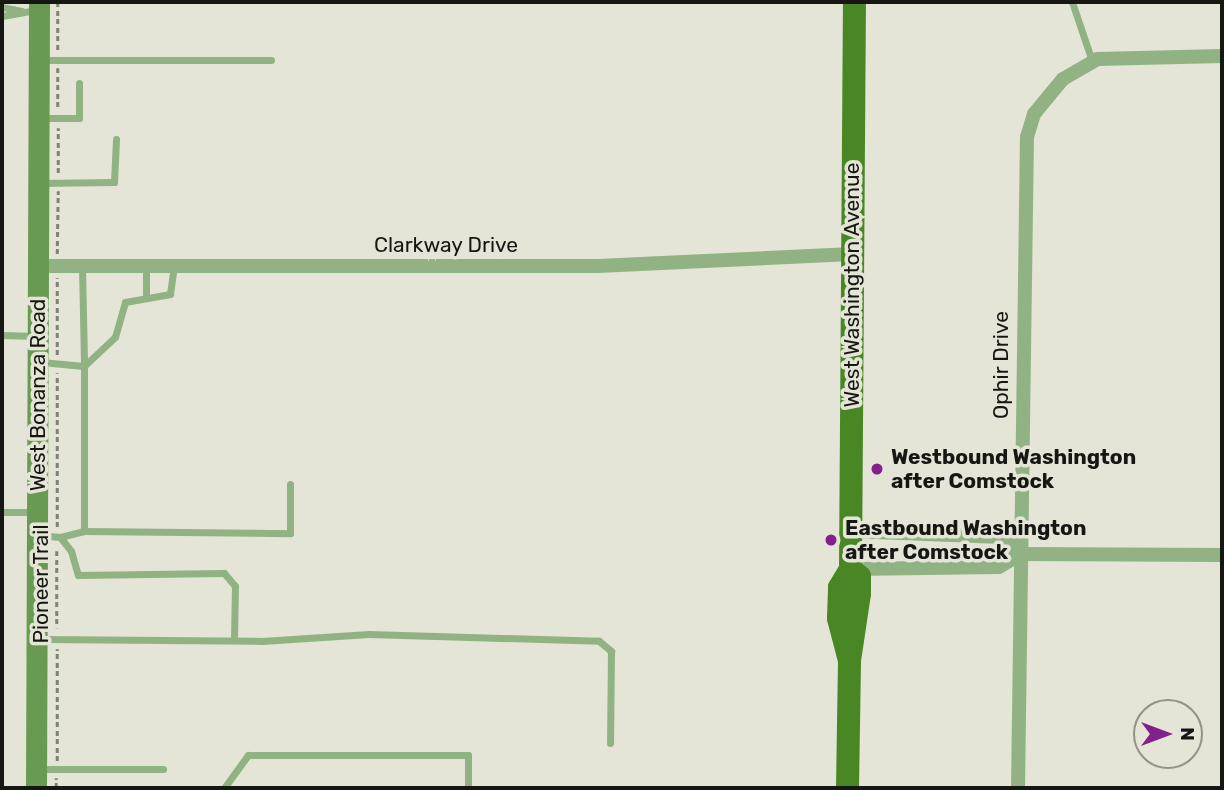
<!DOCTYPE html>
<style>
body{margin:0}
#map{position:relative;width:1224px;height:790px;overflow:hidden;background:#e4e4d7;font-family:Rubik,sans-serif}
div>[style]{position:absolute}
.path>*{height:2.5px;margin-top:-1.25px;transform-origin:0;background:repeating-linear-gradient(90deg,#808177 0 5px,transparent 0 8.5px)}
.lane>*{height:7px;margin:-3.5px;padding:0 3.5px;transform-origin:3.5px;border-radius:3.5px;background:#91b383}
.street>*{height:14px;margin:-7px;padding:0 7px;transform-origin:7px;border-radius:7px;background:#91b383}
.secondary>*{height:21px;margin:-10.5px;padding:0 10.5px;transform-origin:10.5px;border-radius:10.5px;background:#689a51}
.primary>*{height:23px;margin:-11.5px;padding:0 11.5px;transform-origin:11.5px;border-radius:11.5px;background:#498725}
.dots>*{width:19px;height:19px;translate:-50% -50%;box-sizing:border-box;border:4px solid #e4e4d7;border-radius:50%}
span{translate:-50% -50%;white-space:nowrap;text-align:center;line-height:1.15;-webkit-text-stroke:7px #e4e4d7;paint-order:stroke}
.street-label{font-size:21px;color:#161712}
.poi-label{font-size:21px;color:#161712;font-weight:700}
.left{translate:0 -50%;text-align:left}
.frame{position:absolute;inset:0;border:4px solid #161712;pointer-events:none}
.north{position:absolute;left:1133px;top:699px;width:70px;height:70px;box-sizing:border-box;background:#e4e4d7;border:2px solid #929288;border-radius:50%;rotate:90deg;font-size:19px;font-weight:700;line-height:28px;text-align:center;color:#161712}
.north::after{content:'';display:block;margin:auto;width:24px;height:32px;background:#82218b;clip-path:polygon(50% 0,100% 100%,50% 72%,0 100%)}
</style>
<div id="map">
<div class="path">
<i style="left:58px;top:2px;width:49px;rotate:90deg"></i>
<i style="left:58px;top:68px;width:39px;rotate:90deg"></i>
<i style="left:58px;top:173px;width:45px;rotate:-90deg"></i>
<i style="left:57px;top:254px;width:63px;rotate:-89.1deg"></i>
<i style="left:57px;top:355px;width:77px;rotate:-90deg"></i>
<i style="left:57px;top:527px;width:154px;rotate:-90deg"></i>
<i style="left:57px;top:551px;width:77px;rotate:90deg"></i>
<i style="left:57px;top:761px;width:112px;rotate:-90deg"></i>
<i style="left:56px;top:788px;width:10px;rotate:-90deg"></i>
</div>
<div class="lane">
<i style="left:1072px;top:2px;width:62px;rotate:71.3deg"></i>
<i style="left:2px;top:7px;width:20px;rotate:11deg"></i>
<i style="left:2px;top:16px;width:34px;rotate:-10deg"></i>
<i style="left:40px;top:60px;width:231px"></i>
<i style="left:40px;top:118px;width:39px"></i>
<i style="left:79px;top:118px;width:35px;rotate:-90deg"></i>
<i style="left:39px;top:183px;width:75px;rotate:-0.8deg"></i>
<i style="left:114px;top:182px;width:43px;rotate:-87.3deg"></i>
<i style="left:82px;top:266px;width:99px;rotate:88.8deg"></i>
<i style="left:146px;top:297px;width:31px;rotate:-90deg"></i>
<i style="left:2px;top:335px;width:32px;rotate:2deg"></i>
<i style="left:41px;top:362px;width:43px;rotate:5.3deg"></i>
<i style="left:84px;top:366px;width:165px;rotate:90deg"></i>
<i style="left:84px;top:531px;width:25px;rotate:166deg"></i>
<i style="left:84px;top:366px;width:42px;rotate:-43.1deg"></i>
<i style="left:115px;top:337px;width:36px;rotate:-74deg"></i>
<i style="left:125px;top:302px;width:46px;rotate:-10.1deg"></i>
<i style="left:170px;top:294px;width:28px;rotate:-82deg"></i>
<i style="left:2px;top:512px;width:34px"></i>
<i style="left:84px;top:531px;width:206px;rotate:0.6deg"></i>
<i style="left:290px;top:533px;width:49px;rotate:-90deg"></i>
<i style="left:38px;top:535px;width:22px;rotate:5deg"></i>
<i style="left:60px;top:537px;width:18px;rotate:52deg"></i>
<i style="left:71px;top:551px;width:25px;rotate:74deg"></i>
<i style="left:78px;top:575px;width:146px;rotate:-0.8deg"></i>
<i style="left:224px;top:573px;width:17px;rotate:50deg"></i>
<i style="left:235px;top:586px;width:54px;rotate:91.1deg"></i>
<i style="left:41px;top:639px;width:221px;rotate:0.5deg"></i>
<i style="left:262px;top:641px;width:107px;rotate:-3.7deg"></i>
<i style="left:369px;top:634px;width:230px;rotate:1.7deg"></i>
<i style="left:599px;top:641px;width:16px;rotate:40deg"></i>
<i style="left:611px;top:651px;width:92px;rotate:90.6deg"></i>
<i style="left:40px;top:769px;width:123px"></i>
<i style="left:224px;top:788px;width:41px;rotate:-54deg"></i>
<i style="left:248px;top:755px;width:220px"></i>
<i style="left:468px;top:755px;width:33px;rotate:90deg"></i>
</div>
<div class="street">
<i style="left:39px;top:266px;width:559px"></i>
<i style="left:598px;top:266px;width:254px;rotate:-2.7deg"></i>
<i style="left:850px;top:531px;width:152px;rotate:2.3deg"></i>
<i style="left:1002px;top:537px;width:25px;rotate:42deg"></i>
<i style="left:851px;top:569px;width:148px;rotate:-0.8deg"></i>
<i style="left:999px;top:567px;width:26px;rotate:-31deg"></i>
<i style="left:1021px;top:554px;width:201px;rotate:0.3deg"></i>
<i style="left:1018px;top:788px;width:651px;rotate:-89.21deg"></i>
<i style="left:1027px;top:137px;width:24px;rotate:-73deg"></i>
<i style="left:1034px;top:114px;width:45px;rotate:-50.4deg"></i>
<i style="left:1063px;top:79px;width:39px;rotate:-30deg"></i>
<i style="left:1097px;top:59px;width:125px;rotate:-1.4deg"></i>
</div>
<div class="secondary">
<i style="left:36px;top:788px;width:786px;rotate:-89.78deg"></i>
</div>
<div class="primary">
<i style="left:849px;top:660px;width:43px;rotate:-104.7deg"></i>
<i style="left:838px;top:618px;width:31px;rotate:-88deg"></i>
<i style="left:839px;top:587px;width:21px;rotate:-59deg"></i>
<i style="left:850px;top:569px;width:567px;rotate:-89.6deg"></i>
<i style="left:847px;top:788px;width:128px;rotate:-89.1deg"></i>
<i style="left:849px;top:660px;width:68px;rotate:-81.5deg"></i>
<i style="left:859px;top:593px;width:17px;rotate:-90deg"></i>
<i style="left:859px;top:576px;width:11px;rotate:-142deg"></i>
</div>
<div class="dots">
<i style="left:877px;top:469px;background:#82218b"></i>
<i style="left:831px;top:540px;background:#82218b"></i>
</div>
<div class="street-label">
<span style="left:446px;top:245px">Clarkway Drive</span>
<span style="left:852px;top:285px;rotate:-90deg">West Washington Avenue</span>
<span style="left:1001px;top:365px;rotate:-90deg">Ophir Drive</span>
<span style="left:38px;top:395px;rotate:-90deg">West Bonanza Road</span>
<span style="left:41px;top:584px;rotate:-90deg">Pioneer Trail</span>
</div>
<div class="poi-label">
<span class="left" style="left:891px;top:469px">Westbound Washington<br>after Comstock</span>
<span class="left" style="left:845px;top:540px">Eastbound Washington<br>after Comstock</span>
</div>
<div class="frame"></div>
<div class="north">N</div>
</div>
